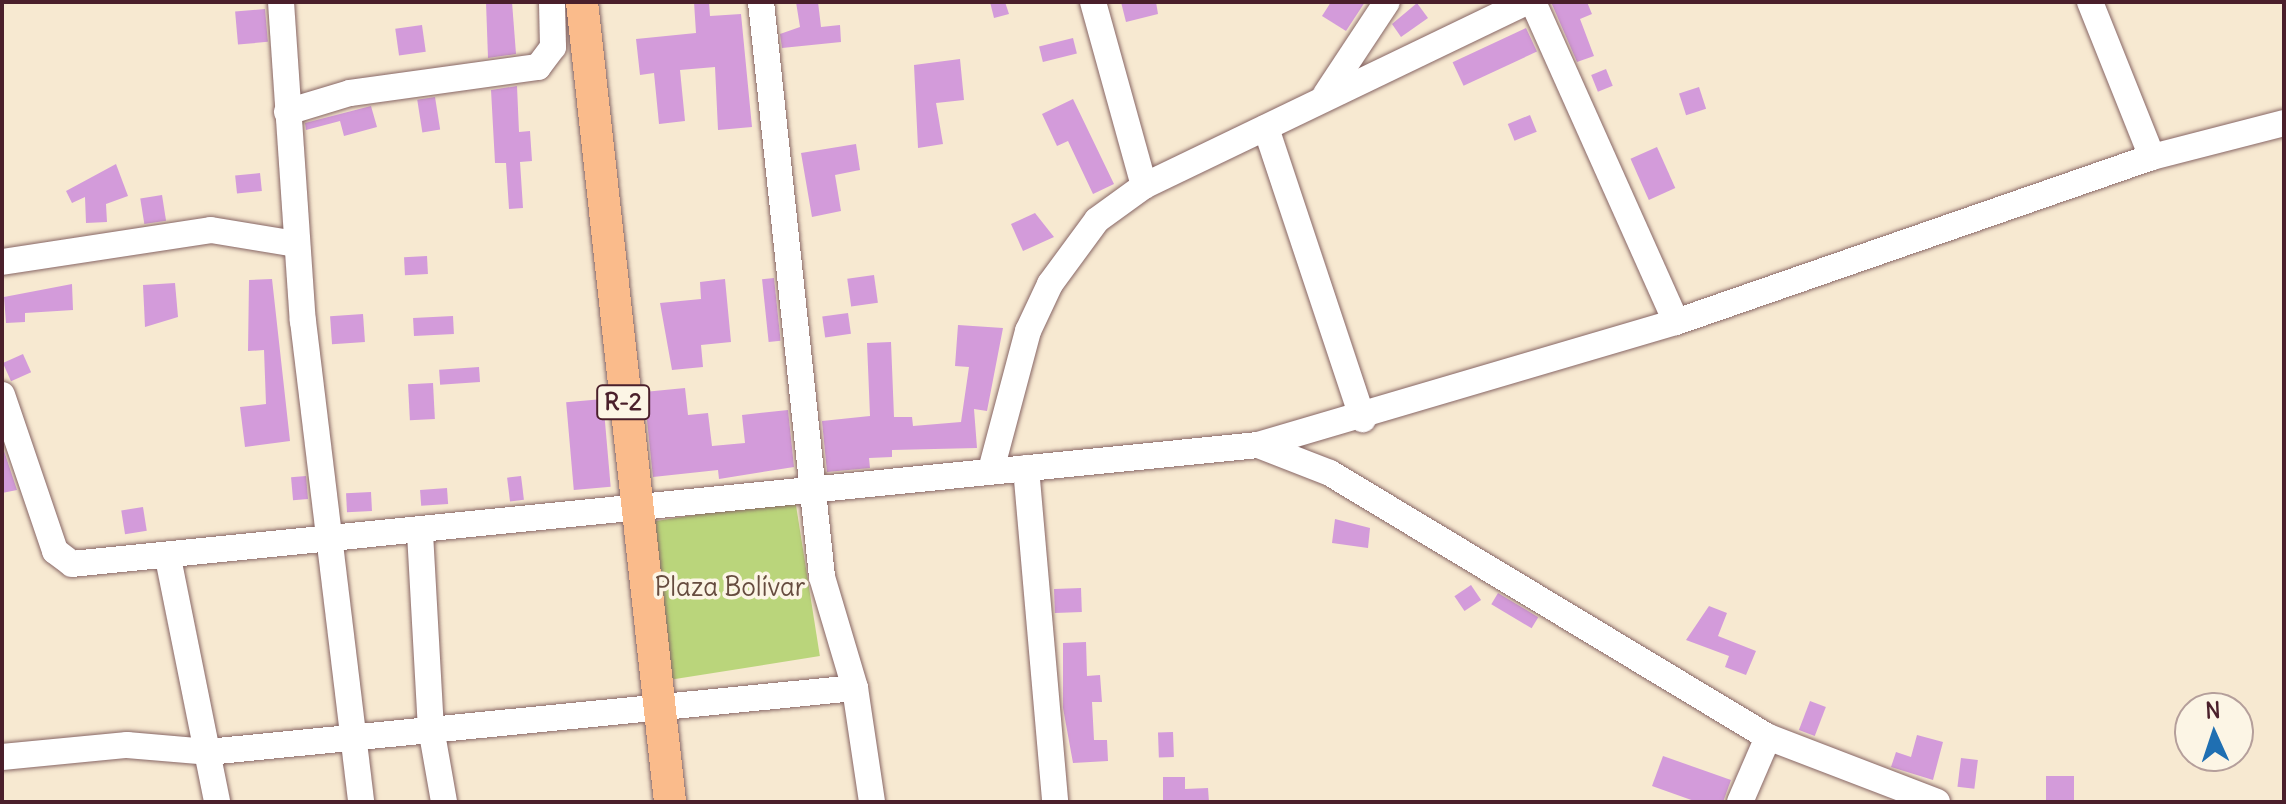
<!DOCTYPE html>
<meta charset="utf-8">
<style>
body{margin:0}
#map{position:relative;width:2286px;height:804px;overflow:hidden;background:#f7e9d1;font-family:Delius,sans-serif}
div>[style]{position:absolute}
.green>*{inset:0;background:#bad57b;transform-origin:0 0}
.building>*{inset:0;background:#d39bda;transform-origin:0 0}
.roads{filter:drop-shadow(0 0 2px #876665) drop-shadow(0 0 2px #876665)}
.minor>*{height:26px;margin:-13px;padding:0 13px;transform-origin:13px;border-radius:13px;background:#fff}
.major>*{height:32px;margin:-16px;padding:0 16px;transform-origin:16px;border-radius:16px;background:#fabb8b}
span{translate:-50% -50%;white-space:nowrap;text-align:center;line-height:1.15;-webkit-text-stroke:7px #fcf5e5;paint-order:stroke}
.shield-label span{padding:2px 6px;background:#fcf5e5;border:2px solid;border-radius:6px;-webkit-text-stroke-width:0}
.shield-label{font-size:24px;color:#4a1f2b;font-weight:700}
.park-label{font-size:26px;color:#664c3f}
.frame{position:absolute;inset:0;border:4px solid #4a1f2b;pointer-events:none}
.north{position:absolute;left:2174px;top:692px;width:80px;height:80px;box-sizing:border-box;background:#fcf5e5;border:2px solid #b59f9b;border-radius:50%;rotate:357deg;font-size:22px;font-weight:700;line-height:32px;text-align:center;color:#4a1f2b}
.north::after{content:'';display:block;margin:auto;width:28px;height:36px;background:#1f6fb2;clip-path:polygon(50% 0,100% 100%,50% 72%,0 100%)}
</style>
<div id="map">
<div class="green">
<i style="left:795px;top:499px;width:159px;height:153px;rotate:81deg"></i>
</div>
<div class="building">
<i style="clip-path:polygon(486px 2px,512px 2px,516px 54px,488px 58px)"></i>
<i style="clip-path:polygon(694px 2px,709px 2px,710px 16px,741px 14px,752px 127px,718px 130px,715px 67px,680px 70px,685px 121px,659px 124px,654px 73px,640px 75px,636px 39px,696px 33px)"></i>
<i style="clip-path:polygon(796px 2px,818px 2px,821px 27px,840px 25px,841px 42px,782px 48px,780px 34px,800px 27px)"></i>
<i style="clip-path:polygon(990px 2px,1005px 2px,1009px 14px,994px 18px)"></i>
<i style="clip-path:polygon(1121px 2px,1156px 2px,1158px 14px,1126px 22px)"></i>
<i style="clip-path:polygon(1331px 2px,1365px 2px,1346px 31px,1322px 16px)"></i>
<i style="clip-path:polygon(1551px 2px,1587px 2px,1592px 14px,1580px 19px,1594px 56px,1577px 62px)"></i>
<i style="clip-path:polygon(1417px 3px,1428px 18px,1401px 37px,1392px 24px)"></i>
<i style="left:265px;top:9px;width:33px;height:30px;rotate:85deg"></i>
<i style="left:422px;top:25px;width:27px;height:27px;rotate:82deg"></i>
<i style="left:1526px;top:28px;width:26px;height:81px;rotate:65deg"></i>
<i style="left:1073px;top:38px;width:16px;height:35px;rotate:76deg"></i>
<i style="clip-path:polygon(960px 59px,964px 100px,936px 103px,943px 144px,918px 148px,914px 65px)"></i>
<i style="left:1606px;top:69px;width:18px;height:16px;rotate:68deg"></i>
<i style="clip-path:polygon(517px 86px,519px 132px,530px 131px,532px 161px,520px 162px,523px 208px,509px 209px,506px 163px,495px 163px,491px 90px)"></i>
<i style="left:1699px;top:87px;width:23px;height:21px;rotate:72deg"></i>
<i style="left:435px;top:97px;width:33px;height:18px;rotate:81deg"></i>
<i style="clip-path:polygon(1073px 99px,1114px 184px,1093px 194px,1068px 141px,1057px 146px,1042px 114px)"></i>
<i style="clip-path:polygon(371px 106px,377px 127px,344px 136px,340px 121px,306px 130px,305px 123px)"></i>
<i style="left:1530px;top:115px;width:18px;height:24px;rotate:68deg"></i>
<i style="clip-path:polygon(856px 144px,860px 170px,835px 175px,841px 211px,812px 217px,801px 153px)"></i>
<i style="left:1657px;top:147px;width:45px;height:29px;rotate:66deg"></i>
<i style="clip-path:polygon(116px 164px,128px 196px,106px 204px,107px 222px,86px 223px,85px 197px,72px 203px,66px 191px)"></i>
<i style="left:260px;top:173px;width:18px;height:25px;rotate:84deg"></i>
<i style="left:162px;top:195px;width:26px;height:22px;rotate:81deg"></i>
<i style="clip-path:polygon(1035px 213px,1054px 237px,1023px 251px,1011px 224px)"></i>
<i style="left:427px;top:256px;width:18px;height:23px;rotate:87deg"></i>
<i style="left:874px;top:275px;width:28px;height:27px;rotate:82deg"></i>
<i style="left:774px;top:278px;width:63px;height:12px;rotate:84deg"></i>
<i style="clip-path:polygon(272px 279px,290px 441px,245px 447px,240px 407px,266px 404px,264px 350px,248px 351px,249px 280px)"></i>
<i style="clip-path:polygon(725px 279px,731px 342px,701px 345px,703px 367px,672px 370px,660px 303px,701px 299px,700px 282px)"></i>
<i style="clip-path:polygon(175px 283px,178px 317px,145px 327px,143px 285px)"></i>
<i style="clip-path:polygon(72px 284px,73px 310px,25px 313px,25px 322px,6px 323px,4px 297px)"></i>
<i style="left:848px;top:313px;width:21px;height:26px;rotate:82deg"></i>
<i style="left:363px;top:314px;width:28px;height:33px;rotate:86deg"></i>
<i style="left:453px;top:316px;width:18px;height:40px;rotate:87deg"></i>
<i style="clip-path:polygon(958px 325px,1003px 328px,987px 411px,974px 409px,977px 448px,892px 450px,892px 457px,869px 458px,870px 468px,827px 472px,822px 421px,870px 416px,867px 343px,891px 342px,894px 417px,912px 417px,913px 426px,961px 422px,969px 367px,955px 366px)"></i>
<i style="left:23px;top:354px;width:20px;height:22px;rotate:66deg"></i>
<i style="left:479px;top:367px;width:15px;height:40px;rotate:86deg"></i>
<i style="left:433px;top:383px;width:36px;height:25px;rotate:87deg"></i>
<i style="clip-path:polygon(685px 388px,688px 415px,708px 413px,712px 446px,745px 443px,742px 415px,788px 410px,794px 467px,719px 479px,718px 470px,653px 477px,644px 392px)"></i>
<i style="left:603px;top:399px;width:88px;height:37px;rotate:85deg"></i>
<i style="clip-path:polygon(2px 445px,17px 490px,2px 493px)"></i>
<i style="left:306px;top:476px;width:23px;height:15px;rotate:85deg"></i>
<i style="left:521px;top:476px;width:24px;height:14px;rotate:83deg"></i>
<i style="left:447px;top:488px;width:16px;height:27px;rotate:86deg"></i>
<i style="left:371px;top:492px;width:19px;height:25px;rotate:87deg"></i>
<i style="left:143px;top:507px;width:24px;height:22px;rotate:81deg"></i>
<i style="clip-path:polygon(1335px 519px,1370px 528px,1368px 548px,1332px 543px)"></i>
<i style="left:1471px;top:585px;width:18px;height:20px;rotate:56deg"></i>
<i style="left:1081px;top:588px;width:24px;height:27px;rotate:88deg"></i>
<i style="left:1498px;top:593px;width:47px;height:13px;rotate:31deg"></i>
<i style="clip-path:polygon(1709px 606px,1727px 613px,1718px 636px,1756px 651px,1746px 675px,1725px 667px,1729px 656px,1686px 640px)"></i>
<i style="clip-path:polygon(1086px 642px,1087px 676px,1100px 675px,1102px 702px,1092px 702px,1094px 740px,1107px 740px,1108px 761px,1073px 763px,1063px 708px,1063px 643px)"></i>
<i style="left:1810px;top:701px;width:17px;height:31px;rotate:21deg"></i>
<i style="left:1173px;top:732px;width:25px;height:15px;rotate:88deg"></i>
<i style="clip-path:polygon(1917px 735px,1943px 742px,1933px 780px,1891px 767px,1896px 752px,1911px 757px)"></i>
<i style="clip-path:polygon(1663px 756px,1731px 780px,1723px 802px,1697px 802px,1652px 786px)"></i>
<i style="left:1961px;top:758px;width:17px;height:29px;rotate:7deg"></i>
<i style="left:2046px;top:776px;width:28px;height:24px"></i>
<i style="clip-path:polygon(1163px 777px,1185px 777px,1185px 789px,1208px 788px,1209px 802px,1163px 802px)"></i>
</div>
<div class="roads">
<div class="minor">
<i style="left:281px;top:2px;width:320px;rotate:86.1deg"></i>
<i style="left:303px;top:321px;width:484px;rotate:83.1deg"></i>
<i style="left:761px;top:2px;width:578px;rotate:83.94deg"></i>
<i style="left:822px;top:577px;width:116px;rotate:73.4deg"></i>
<i style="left:855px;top:688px;width:115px;rotate:81.5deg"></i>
<i style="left:1093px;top:2px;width:191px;rotate:74.5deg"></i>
<i style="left:1533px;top:2px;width:350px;rotate:65.9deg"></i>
<i style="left:2090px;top:2px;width:167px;rotate:68.2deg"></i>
<i style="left:1326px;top:94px;width:110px;rotate:-56.5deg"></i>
<i style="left:287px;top:112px;width:66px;rotate:-16.8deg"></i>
<i style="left:350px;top:93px;width:190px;rotate:-7.9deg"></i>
<i style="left:538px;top:67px;width:25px;rotate:-53deg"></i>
<i style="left:553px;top:47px;width:45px;rotate:-91.3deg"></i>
<i style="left:1266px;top:128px;width:307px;rotate:71.6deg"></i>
<i style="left:2px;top:262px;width:211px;rotate:-8.7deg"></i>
<i style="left:211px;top:230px;width:86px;rotate:9.4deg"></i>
<i style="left:2px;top:395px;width:165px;rotate:71.2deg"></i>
<i style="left:55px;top:551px;width:21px;rotate:37deg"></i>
<i style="left:72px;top:564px;width:1192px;rotate:-5.73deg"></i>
<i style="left:1258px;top:445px;width:436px;rotate:-16.4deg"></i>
<i style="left:1676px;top:322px;width:504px;rotate:-19.12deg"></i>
<i style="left:2152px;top:157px;width:136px;rotate:-14.4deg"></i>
<i style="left:1258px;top:445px;width:77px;rotate:21.3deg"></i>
<i style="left:1330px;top:473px;width:511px;rotate:31.08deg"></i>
<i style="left:1768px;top:737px;width:181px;rotate:21deg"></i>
<i style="left:1026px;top:468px;width:335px;rotate:85deg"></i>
<i style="left:991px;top:470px;width:144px;rotate:-75.1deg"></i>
<i style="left:1028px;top:331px;width:52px;rotate:-64.9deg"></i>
<i style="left:1050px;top:284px;width:79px;rotate:-53.7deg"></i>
<i style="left:1097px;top:220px;width:58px;rotate:-35.9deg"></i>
<i style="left:1144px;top:186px;width:425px;rotate:-25.7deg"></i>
<i style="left:420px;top:533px;width:195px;rotate:86.8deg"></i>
<i style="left:431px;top:728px;width:75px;rotate:80deg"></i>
<i style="left:168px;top:558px;width:249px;rotate:78.6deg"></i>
<i style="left:2px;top:757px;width:126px;rotate:-5.5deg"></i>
<i style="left:127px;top:745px;width:81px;rotate:4.9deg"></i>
<i style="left:208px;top:752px;width:650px;rotate:-5.65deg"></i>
<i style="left:1740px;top:802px;width:71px;rotate:-66.7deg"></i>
</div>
<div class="major">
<i style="left:582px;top:2px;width:805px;rotate:83.72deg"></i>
</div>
</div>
<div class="shield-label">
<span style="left:623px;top:402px">R-2</span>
</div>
<div class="park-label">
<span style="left:730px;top:587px">Plaza Bolívar</span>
</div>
<div class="frame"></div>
<div class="north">N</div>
</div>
